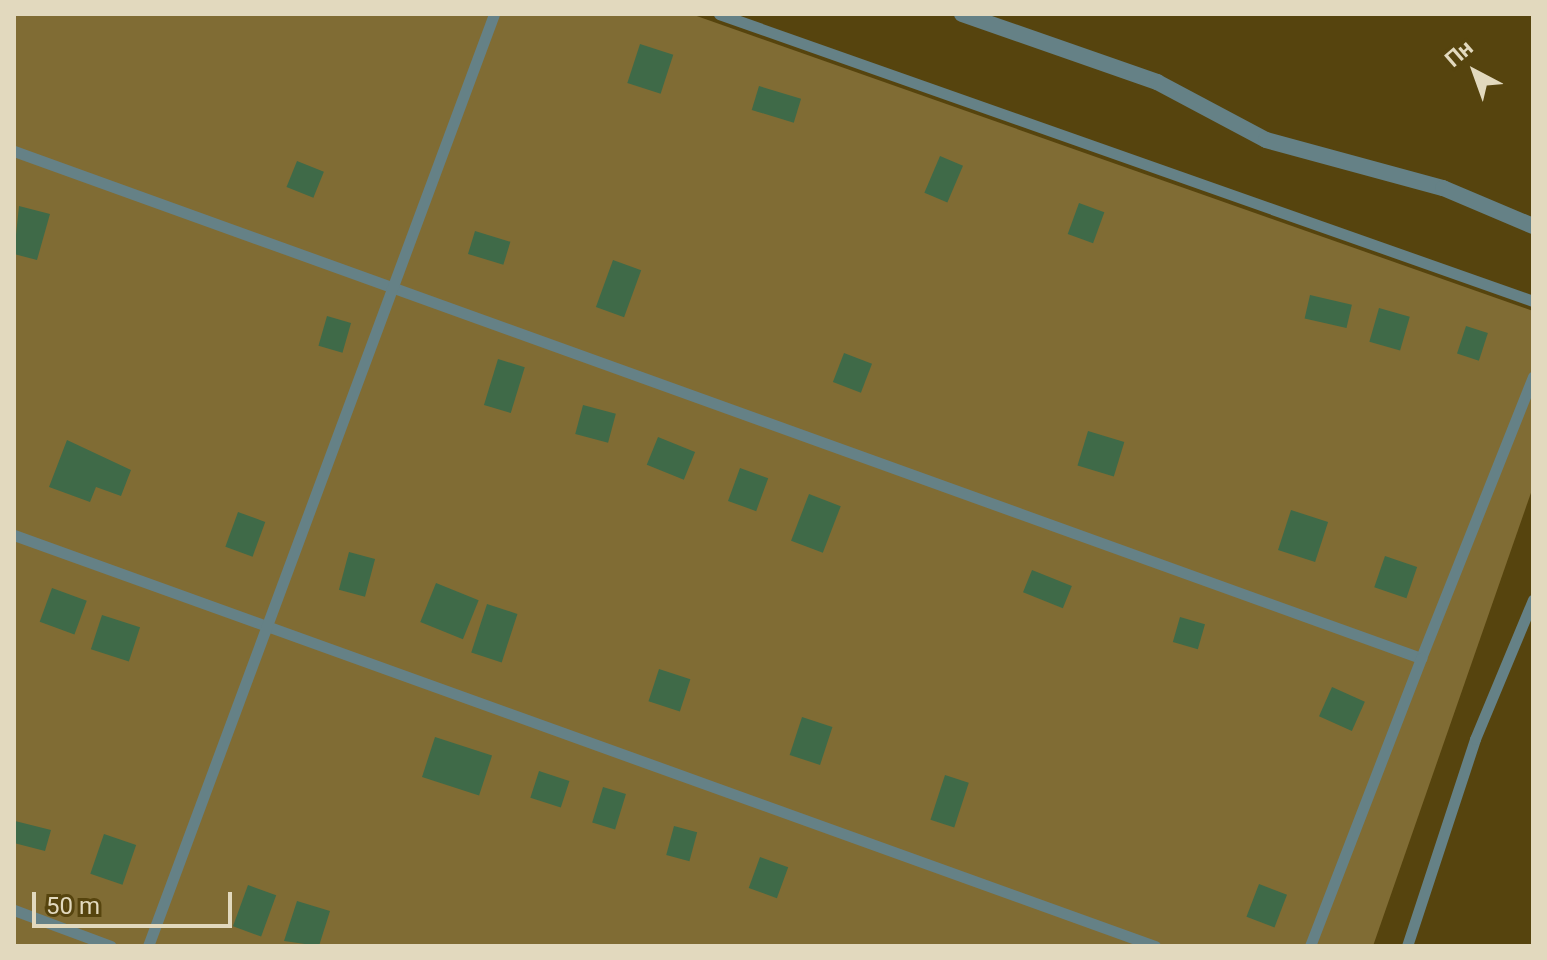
<!DOCTYPE html>
<meta charset="utf-8">
<style>
body{margin:0}
#map{position:relative;width:1547px;height:960px;overflow:hidden;background:#56440e;font-family:Roboto,sans-serif}
div>[style]{position:absolute}
.green>*{inset:0;background:#806c34}
.building>*{inset:0;background:#3f6a48;transform-origin:0 0}
.service>*{height:11px;margin:-5.5px;padding:0 5.5px;transform-origin:5.5px;border-radius:5.5px;background:#658186}
.minor>*{height:16px;margin:-8px;padding:0 8px;transform-origin:8px;border-radius:8px;background:#658186}
span{translate:-50% -50%;white-space:nowrap;text-align:center;line-height:1.15;-webkit-text-stroke:6px #56440e;paint-order:stroke}
.frame{position:absolute;inset:0;border:16px solid #e2d9be;pointer-events:none}
.north{position:absolute;left:1435px;top:32px;width:80px;height:80px;-webkit-text-stroke:6px #56440e;paint-order:stroke;rotate:319deg;font-size:22px;font-weight:700;line-height:32px;text-align:center;color:#e2d9be}
.north::after{content:'';display:block;margin:auto;width:28px;height:36px;background:#e2d9be;clip-path:polygon(50% 0,100% 100%,50% 72%,0 100%)}
.scale{position:absolute;left:32px;top:892px;width:200px;height:36px;box-sizing:border-box;border:4px solid #e2d9be;border-top:0;padding-left:10px;font-size:24px;line-height:28px;white-space:nowrap;color:#e2d9be;-webkit-text-stroke:6px #56440e;paint-order:stroke}
</style>
<div id="map">
<div class="green">
<i style="clip-path:polygon(14px 14px,691px 14px,1533px 311px,1533px 487px,1373px 946px,14px 946px)"></i>
</div>
<div class="building">
<i style="left:640px;top:44px;width:35px;height:41px;rotate:18deg"></i>
<i style="left:759px;top:86px;width:44px;height:25px;rotate:17deg"></i>
<i style="left:940px;top:156px;width:25px;height:40px;rotate:23deg"></i>
<i style="left:297px;top:161px;width:29px;height:28px;rotate:22deg"></i>
<i style="left:1079px;top:203px;width:27px;height:33px;rotate:20deg"></i>
<i style="clip-path:polygon(19px 206px,50px 214px,37px 260px,14px 254px)"></i>
<i style="left:475px;top:231px;width:37px;height:24px;rotate:17deg"></i>
<i style="left:613px;top:260px;width:30px;height:50px;rotate:20deg"></i>
<i style="left:1310px;top:295px;width:43px;height:24px;rotate:13deg"></i>
<i style="left:1379px;top:308px;width:32px;height:35px;rotate:16deg"></i>
<i style="left:327px;top:316px;width:25px;height:31px;rotate:16deg"></i>
<i style="left:1466px;top:326px;width:23px;height:29px;rotate:18deg"></i>
<i style="left:844px;top:353px;width:30px;height:31px;rotate:21deg"></i>
<i style="left:498px;top:359px;width:28px;height:48px;rotate:17deg"></i>
<i style="left:583px;top:405px;width:34px;height:30px;rotate:15deg"></i>
<i style="left:1088px;top:431px;width:38px;height:36px;rotate:17deg"></i>
<i style="left:658px;top:437px;width:40px;height:30px;rotate:22deg"></i>
<i style="clip-path:polygon(67px 440px,131px 470px,121px 496px,96px 487px,90px 502px,49px 487px)"></i>
<i style="left:740px;top:468px;width:30px;height:35px;rotate:20deg"></i>
<i style="left:809px;top:494px;width:34px;height:50px;rotate:21deg"></i>
<i style="left:1291px;top:510px;width:39px;height:42px;rotate:18deg"></i>
<i style="left:238px;top:512px;width:29px;height:37px;rotate:20deg"></i>
<i style="left:349px;top:552px;width:27px;height:39px;rotate:15deg"></i>
<i style="left:1385px;top:556px;width:34px;height:33px;rotate:19deg"></i>
<i style="left:1032px;top:570px;width:43px;height:24px;rotate:22deg"></i>
<i style="left:436px;top:583px;width:46px;height:42px;rotate:22deg"></i>
<i style="left:52px;top:588px;width:37px;height:36px;rotate:20deg"></i>
<i style="left:487px;top:604px;width:32px;height:51px;rotate:18deg"></i>
<i style="left:102px;top:615px;width:40px;height:36px;rotate:18deg"></i>
<i style="left:1180px;top:617px;width:26px;height:26px;rotate:16deg"></i>
<i style="left:659px;top:669px;width:33px;height:34px;rotate:18deg"></i>
<i style="left:1332px;top:687px;width:36px;height:32px;rotate:24deg"></i>
<i style="left:802px;top:717px;width:32px;height:40px;rotate:18deg"></i>
<i style="left:435px;top:737px;width:60px;height:42px;rotate:18deg"></i>
<i style="left:539px;top:771px;width:32px;height:28px;rotate:18deg"></i>
<i style="left:945px;top:775px;width:25px;height:47px;rotate:18deg"></i>
<i style="left:603px;top:787px;width:24px;height:37px;rotate:17deg"></i>
<i style="clip-path:polygon(15px 821px,51px 830px,45px 851px,14px 843px)"></i>
<i style="left:674px;top:826px;width:24px;height:30px;rotate:15deg"></i>
<i style="left:104px;top:834px;width:34px;height:42px;rotate:19deg"></i>
<i style="left:760px;top:857px;width:30px;height:33px;rotate:20deg"></i>
<i style="left:1259px;top:884px;width:30px;height:35px;rotate:21deg"></i>
<i style="left:248px;top:885px;width:30px;height:44px;rotate:20deg"></i>
<i style="clip-path:polygon(297px 901px,330px 911px,319px 946px,284px 941px)"></i>
</div>
<div class="service">
<i style="left:719px;top:14px;width:863px;rotate:19.42deg"></i>
<i style="left:14px;top:151px;width:1496px;rotate:19.82deg"></i>
<i style="left:1421px;top:658px;width:303px;rotate:-68.3deg"></i>
<i style="left:14px;top:535px;width:1213px;rotate:19.81deg"></i>
<i style="left:14px;top:910px;width:103px;rotate:20.4deg"></i>
<i style="left:148px;top:946px;width:994px;rotate:-69.63deg"></i>
<i style="left:1310px;top:946px;width:309px;rotate:-68.9deg"></i>
<i style="left:1407px;top:946px;width:218px;rotate:-71.8deg"></i>
<i style="left:1475px;top:739px;width:151px;rotate:-67.4deg"></i>
</div>
<div class="minor">
<i style="left:962px;top:14px;width:207px;rotate:19.2deg"></i>
<i style="left:1157px;top:82px;width:123px;rotate:28deg"></i>
<i style="left:1266px;top:140px;width:183px;rotate:15.2deg"></i>
<i style="left:1443px;top:188px;width:98px;rotate:22.9deg"></i>
</div>
<div class="frame"></div>
<div class="north">Пн</div>
<div class="scale">50 m</div>
</div>
